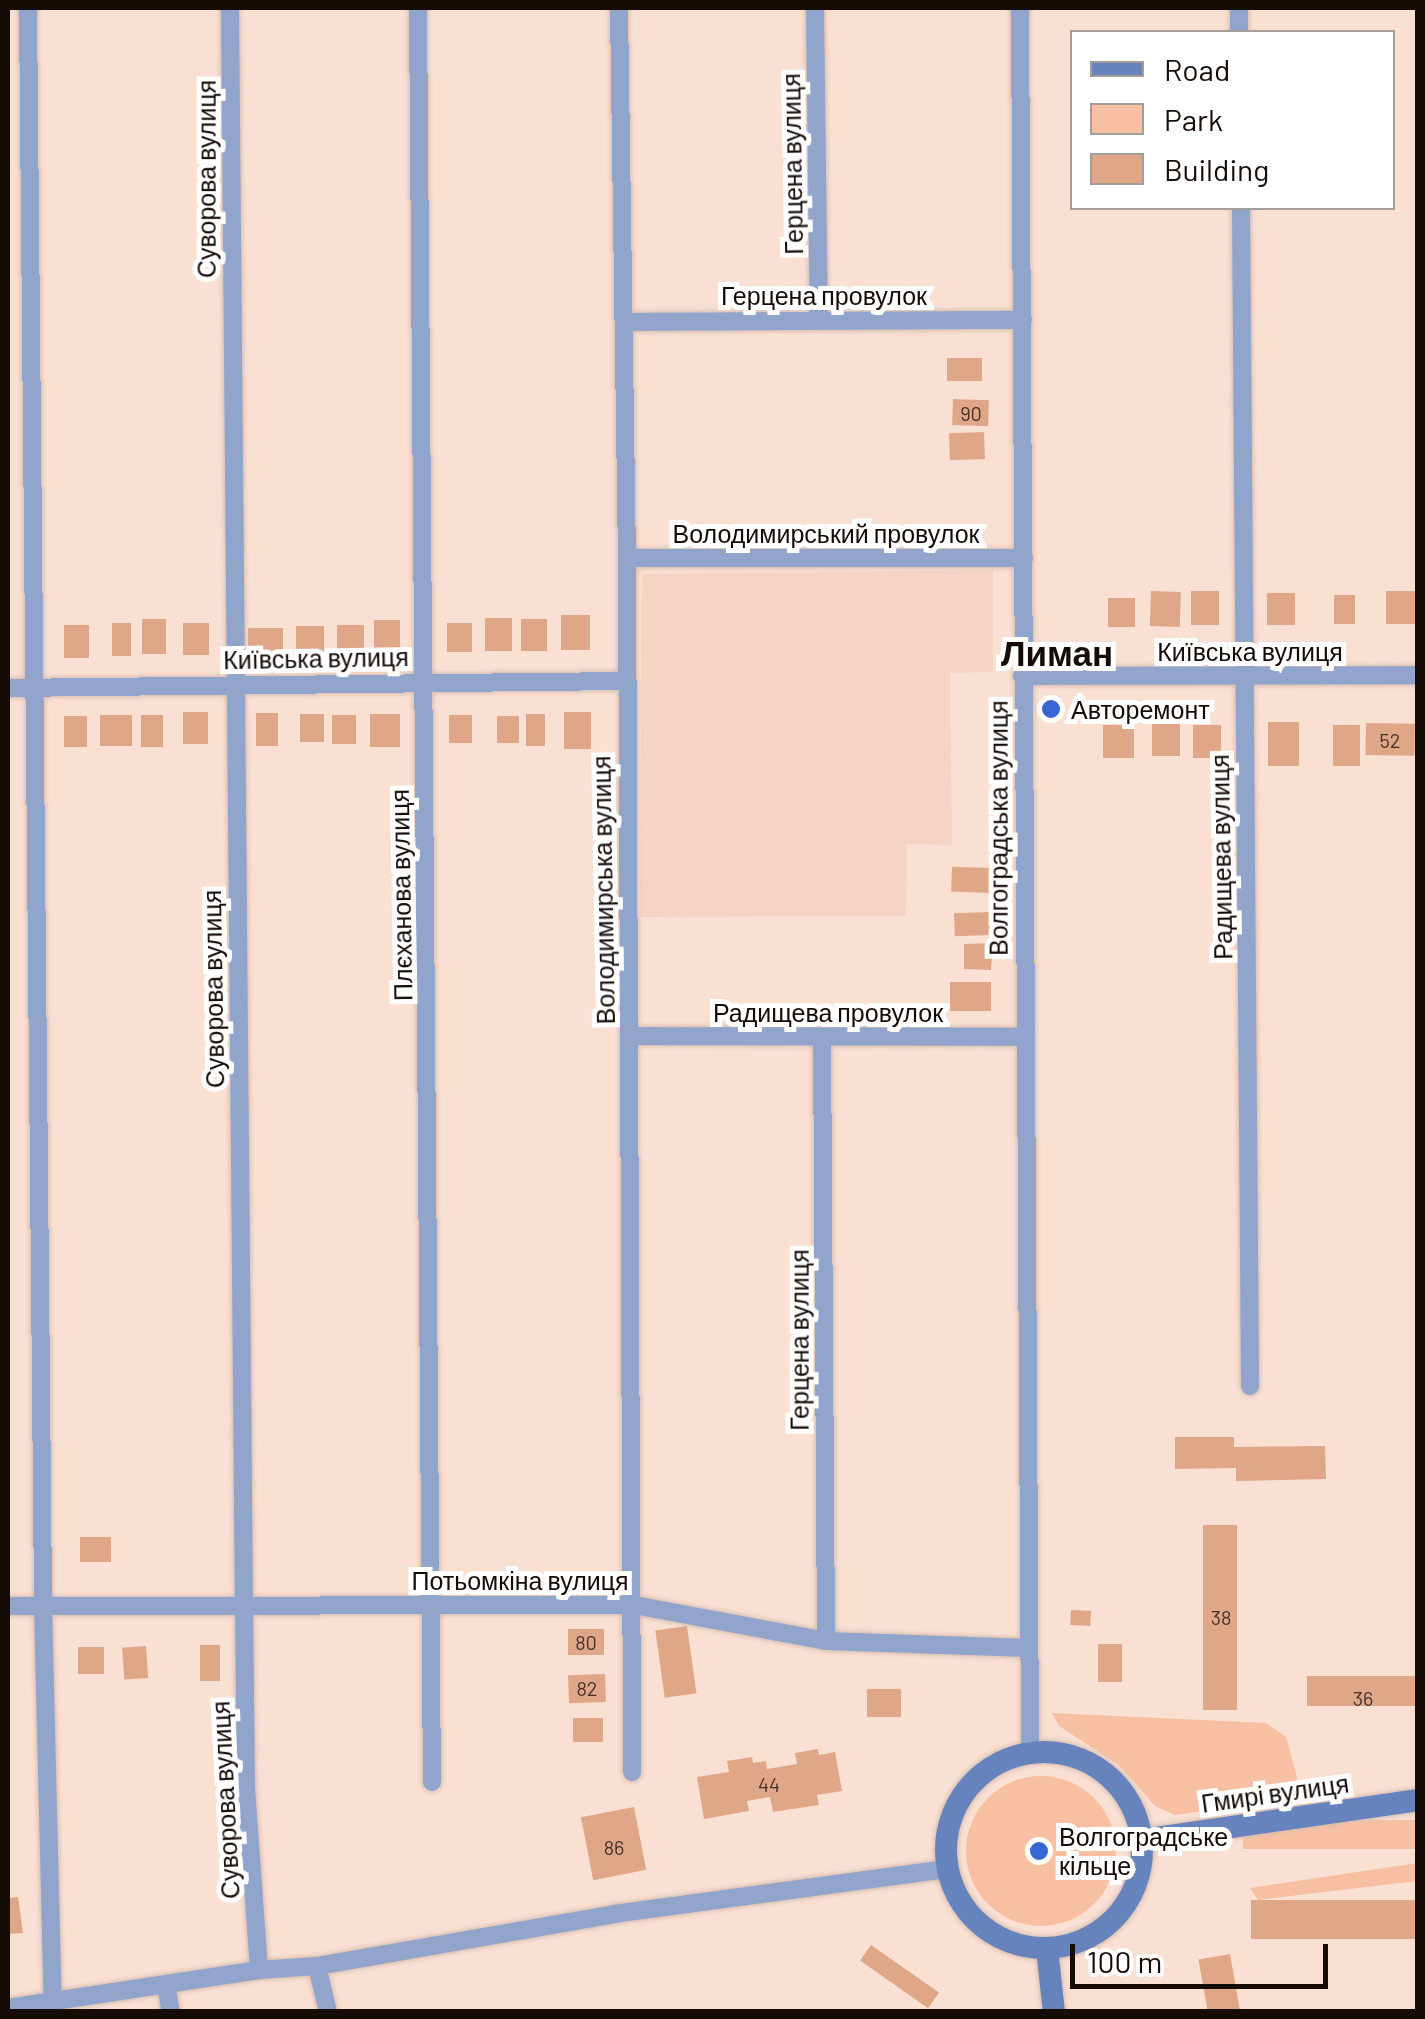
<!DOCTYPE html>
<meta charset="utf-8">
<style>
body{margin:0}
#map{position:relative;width:1425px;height:2019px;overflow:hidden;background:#fae0d3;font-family:Barlow,sans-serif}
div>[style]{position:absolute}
.built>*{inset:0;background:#f5d4c3}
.green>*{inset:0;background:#f8c0a2;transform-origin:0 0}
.round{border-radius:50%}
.building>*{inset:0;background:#dfa688;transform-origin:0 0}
.roads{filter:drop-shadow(0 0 2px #d5beb3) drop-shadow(0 0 2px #d5beb3)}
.street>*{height:18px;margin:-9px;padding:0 9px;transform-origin:9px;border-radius:9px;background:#90a4cc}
.secondary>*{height:22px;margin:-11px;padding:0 11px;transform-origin:11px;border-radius:11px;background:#6783bd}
.secondary>.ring{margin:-11px;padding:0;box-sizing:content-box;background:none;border:22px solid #6783bd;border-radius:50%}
.dots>*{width:28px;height:28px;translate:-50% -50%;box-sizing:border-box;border:5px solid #fff;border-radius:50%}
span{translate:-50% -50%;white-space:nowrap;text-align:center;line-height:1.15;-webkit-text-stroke:10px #fff;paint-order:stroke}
.number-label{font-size:20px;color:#483228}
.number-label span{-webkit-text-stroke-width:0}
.street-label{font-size:25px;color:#150c08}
.poi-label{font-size:25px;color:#150c08}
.left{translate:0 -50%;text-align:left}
.district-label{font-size:35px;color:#150c08;font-weight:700}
.frame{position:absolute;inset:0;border:10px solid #150c08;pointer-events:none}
.legend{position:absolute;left:1070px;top:30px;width:325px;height:180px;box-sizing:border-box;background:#fff;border:2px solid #a19e9c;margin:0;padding:12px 18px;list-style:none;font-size:30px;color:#150c08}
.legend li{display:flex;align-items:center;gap:20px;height:50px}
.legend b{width:50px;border:2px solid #a19e9c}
.scale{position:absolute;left:1070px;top:1944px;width:258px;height:45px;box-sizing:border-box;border:5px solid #150c08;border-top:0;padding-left:12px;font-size:30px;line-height:35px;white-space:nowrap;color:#150c08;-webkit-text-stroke:8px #fff;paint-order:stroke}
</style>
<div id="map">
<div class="built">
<i style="clip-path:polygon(993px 570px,993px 672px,950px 673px,952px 845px,907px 844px,906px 916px,640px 917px,642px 574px)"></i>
</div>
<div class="green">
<i style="clip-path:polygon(1052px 1713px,1266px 1723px,1286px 1737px,1297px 1777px,1295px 1794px,1286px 1799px,1175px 1815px,1155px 1806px,1119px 1765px,1059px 1726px)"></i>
<i class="round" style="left:966px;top:1776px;width:150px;height:150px"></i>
<i style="left:1417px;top:1820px;width:29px;height:174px;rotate:90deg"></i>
<i style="clip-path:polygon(1417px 1863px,1417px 1881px,1258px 1900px,1250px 1888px)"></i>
</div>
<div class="building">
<i style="left:947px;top:358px;width:35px;height:23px"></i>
<i style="left:953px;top:399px;width:36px;height:26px;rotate:2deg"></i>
<i style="left:984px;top:432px;width:27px;height:35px;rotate:88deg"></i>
<i style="left:1151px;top:591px;width:30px;height:35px;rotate:2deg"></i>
<i style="left:1191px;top:591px;width:28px;height:34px"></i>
<i style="left:1418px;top:591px;width:33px;height:32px;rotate:90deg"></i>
<i style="left:1267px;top:593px;width:28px;height:32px"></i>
<i style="left:1334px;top:595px;width:21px;height:29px"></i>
<i style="left:1108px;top:598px;width:27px;height:29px"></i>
<i style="left:561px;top:615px;width:29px;height:35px"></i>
<i style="left:512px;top:618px;width:33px;height:27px;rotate:90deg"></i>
<i style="left:142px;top:619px;width:24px;height:35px"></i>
<i style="left:521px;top:619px;width:26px;height:32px"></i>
<i style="left:374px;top:620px;width:26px;height:31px"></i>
<i style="left:112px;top:623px;width:19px;height:33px"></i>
<i style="left:183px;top:623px;width:26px;height:32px"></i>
<i style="left:447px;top:623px;width:25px;height:29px"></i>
<i style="left:64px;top:625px;width:25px;height:33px"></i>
<i style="left:337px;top:625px;width:27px;height:26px"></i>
<i style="left:296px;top:626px;width:28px;height:29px"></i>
<i style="left:248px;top:628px;width:35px;height:26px"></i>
<i style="left:183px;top:712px;width:25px;height:32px"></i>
<i style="left:564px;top:712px;width:27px;height:37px"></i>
<i style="left:256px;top:713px;width:22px;height:33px"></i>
<i style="left:300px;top:714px;width:24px;height:28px"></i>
<i style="left:370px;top:714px;width:30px;height:33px"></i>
<i style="left:526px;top:714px;width:19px;height:32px"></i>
<i style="left:100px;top:715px;width:32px;height:31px"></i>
<i style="left:141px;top:715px;width:22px;height:32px"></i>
<i style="left:332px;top:715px;width:24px;height:29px"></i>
<i style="left:449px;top:715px;width:23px;height:28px"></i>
<i style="left:64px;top:716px;width:23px;height:31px"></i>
<i style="left:497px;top:716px;width:22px;height:27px"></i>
<i style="left:1268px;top:722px;width:31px;height:44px"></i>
<i style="left:1152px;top:723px;width:28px;height:33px"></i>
<i style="left:1366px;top:723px;width:49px;height:32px;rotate:1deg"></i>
<i style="left:1103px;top:725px;width:31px;height:33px"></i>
<i style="left:1193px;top:725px;width:28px;height:33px"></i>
<i style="left:1333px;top:725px;width:27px;height:41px"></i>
<i style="left:991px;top:868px;width:25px;height:39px;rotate:92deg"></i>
<i style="left:990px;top:912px;width:23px;height:36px;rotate:88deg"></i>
<i style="clip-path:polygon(993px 943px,991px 970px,964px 969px,964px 944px)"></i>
<i style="left:991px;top:982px;width:29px;height:41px;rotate:90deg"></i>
<i style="clip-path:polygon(1175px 1437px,1234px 1437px,1234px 1447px,1325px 1446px,1326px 1479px,1236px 1481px,1236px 1468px,1175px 1469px)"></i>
<i style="left:1203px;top:1525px;width:34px;height:185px"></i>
<i style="left:111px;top:1537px;width:25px;height:31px;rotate:90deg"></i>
<i style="left:1071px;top:1610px;width:20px;height:15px;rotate:3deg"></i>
<i style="left:687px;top:1626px;width:68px;height:32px;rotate:82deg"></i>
<i style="left:568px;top:1629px;width:36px;height:26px"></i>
<i style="left:1098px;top:1644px;width:24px;height:38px"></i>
<i style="left:220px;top:1645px;width:36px;height:20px;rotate:90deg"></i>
<i style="left:146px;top:1646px;width:32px;height:24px;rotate:86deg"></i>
<i style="left:104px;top:1647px;width:27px;height:26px;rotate:90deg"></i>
<i style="left:605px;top:1674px;width:28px;height:37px;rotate:88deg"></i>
<i style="left:1418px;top:1676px;width:30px;height:111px;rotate:90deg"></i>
<i style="left:901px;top:1689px;width:28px;height:34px;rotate:90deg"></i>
<i style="left:603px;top:1718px;width:24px;height:30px;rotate:90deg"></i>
<i style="clip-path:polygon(818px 1749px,819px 1755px,835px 1752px,842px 1791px,817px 1795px,819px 1805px,773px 1812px,770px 1797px,747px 1801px,749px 1811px,704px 1819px,697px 1777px,729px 1772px,727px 1761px,752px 1757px,753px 1763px,766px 1761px,767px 1769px,797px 1764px,795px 1753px)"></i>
<i style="left:634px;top:1807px;width:64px;height:54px;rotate:79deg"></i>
<i style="clip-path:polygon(18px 1897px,23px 1933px,8px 1934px,8px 1898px)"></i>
<i style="left:1418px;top:1900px;width:39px;height:167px;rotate:90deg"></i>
<i style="left:871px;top:1945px;width:83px;height:19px;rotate:35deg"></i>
<i style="left:1230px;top:1954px;width:59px;height:32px;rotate:80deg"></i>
</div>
<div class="roads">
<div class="street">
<i style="left:28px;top:8px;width:1598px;rotate:89.46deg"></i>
<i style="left:43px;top:1606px;width:396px;rotate:88.6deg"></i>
<i style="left:230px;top:8px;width:1594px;rotate:89.5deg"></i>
<i style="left:244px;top:1602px;width:186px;rotate:89.4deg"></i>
<i style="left:246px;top:1788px;width:182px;rotate:85.9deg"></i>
<i style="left:418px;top:8px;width:1774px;rotate:89.55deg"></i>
<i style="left:619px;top:8px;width:550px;rotate:89.17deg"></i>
<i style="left:627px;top:558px;width:1214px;rotate:89.76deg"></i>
<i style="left:815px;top:8px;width:312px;rotate:89.3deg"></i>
<i style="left:1020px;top:8px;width:1746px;rotate:89.67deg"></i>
<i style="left:1239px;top:8px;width:24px;rotate:90deg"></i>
<i style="left:1241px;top:208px;width:1178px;rotate:89.56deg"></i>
<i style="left:625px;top:322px;width:398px;rotate:-0.3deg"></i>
<i style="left:627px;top:558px;width:397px"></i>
<i style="left:1022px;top:676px;width:396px;rotate:-0.1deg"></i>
<i style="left:8px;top:688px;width:617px;rotate:-0.65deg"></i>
<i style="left:630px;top:1036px;width:395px;rotate:0.1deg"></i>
<i style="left:822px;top:1038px;width:603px;rotate:89.62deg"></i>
<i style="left:8px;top:1606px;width:626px;rotate:-0.09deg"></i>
<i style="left:634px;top:1605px;width:195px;rotate:10.6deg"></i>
<i style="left:826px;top:1641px;width:203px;rotate:2deg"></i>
<i style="left:317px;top:1966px;width:47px;rotate:76.6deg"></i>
<i style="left:166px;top:1985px;width:27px;rotate:80deg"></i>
<i style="left:8px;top:2008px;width:254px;rotate:-8.6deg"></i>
<i style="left:259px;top:1970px;width:58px;rotate:-3.9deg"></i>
<i style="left:317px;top:1966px;width:302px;rotate:-9.9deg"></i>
<i style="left:614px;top:1914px;width:336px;rotate:-7.7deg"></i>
</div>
<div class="secondary">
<i class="ring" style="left:946px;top:1752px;width:174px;height:174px"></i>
<i style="left:1141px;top:1840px;width:280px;rotate:-8.2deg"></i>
<i style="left:1047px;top:1949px;width:63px;rotate:83.7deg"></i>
</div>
</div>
<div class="dots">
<i style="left:1051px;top:709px;background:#3666d5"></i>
<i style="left:1039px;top:1851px;background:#3666d5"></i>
</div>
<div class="number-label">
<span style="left:971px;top:413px">90</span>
<span style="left:1390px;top:740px">52</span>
<span style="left:1221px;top:1617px">38</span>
<span style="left:586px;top:1642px">80</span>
<span style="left:587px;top:1688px">82</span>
<span style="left:1363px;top:1698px">36</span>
<span style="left:769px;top:1784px">44</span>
<span style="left:614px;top:1847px">86</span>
</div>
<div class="street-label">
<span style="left:792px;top:164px;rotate:-91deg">Герцена вулиця</span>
<span style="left:206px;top:179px;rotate:-90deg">Суворова вулиця</span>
<span style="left:824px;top:295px">Герцена провулок</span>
<span style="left:826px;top:533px">Володимирський провулок</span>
<span style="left:1250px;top:651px">Київська вулиця</span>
<span style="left:316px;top:658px;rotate:-1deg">Київська вулиця</span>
<span style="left:998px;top:828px;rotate:-90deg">Волгоградська вулиця</span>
<span style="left:1221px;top:857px;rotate:-91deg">Радищева вулиця</span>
<span style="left:603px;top:890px;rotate:-91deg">Володимирська вулиця</span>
<span style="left:401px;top:895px;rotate:-91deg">Плєханова вулиця</span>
<span style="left:213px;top:989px;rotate:-91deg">Суворова вулиця</span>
<span style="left:828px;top:1012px">Радищева провулок</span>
<span style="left:799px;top:1340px;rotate:-90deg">Герцена вулиця</span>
<span style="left:520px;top:1580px">Потьомкіна вулиця</span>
<span style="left:1275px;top:1793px;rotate:-8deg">Гмирі вулиця</span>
<span style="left:225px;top:1800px;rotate:-93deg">Суворова вулиця</span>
</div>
<div class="poi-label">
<span class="left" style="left:1071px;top:709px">Авторемонт</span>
<span class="left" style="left:1059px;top:1851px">Волгоградське<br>кільце</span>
</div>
<div class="district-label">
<span style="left:1057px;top:652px">Лиман</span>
</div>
<div class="frame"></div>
<ul class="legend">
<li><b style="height:12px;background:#6783bd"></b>Road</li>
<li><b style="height:28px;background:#f8c0a2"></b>Park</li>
<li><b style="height:28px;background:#dfa688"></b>Building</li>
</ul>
<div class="scale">100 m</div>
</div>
